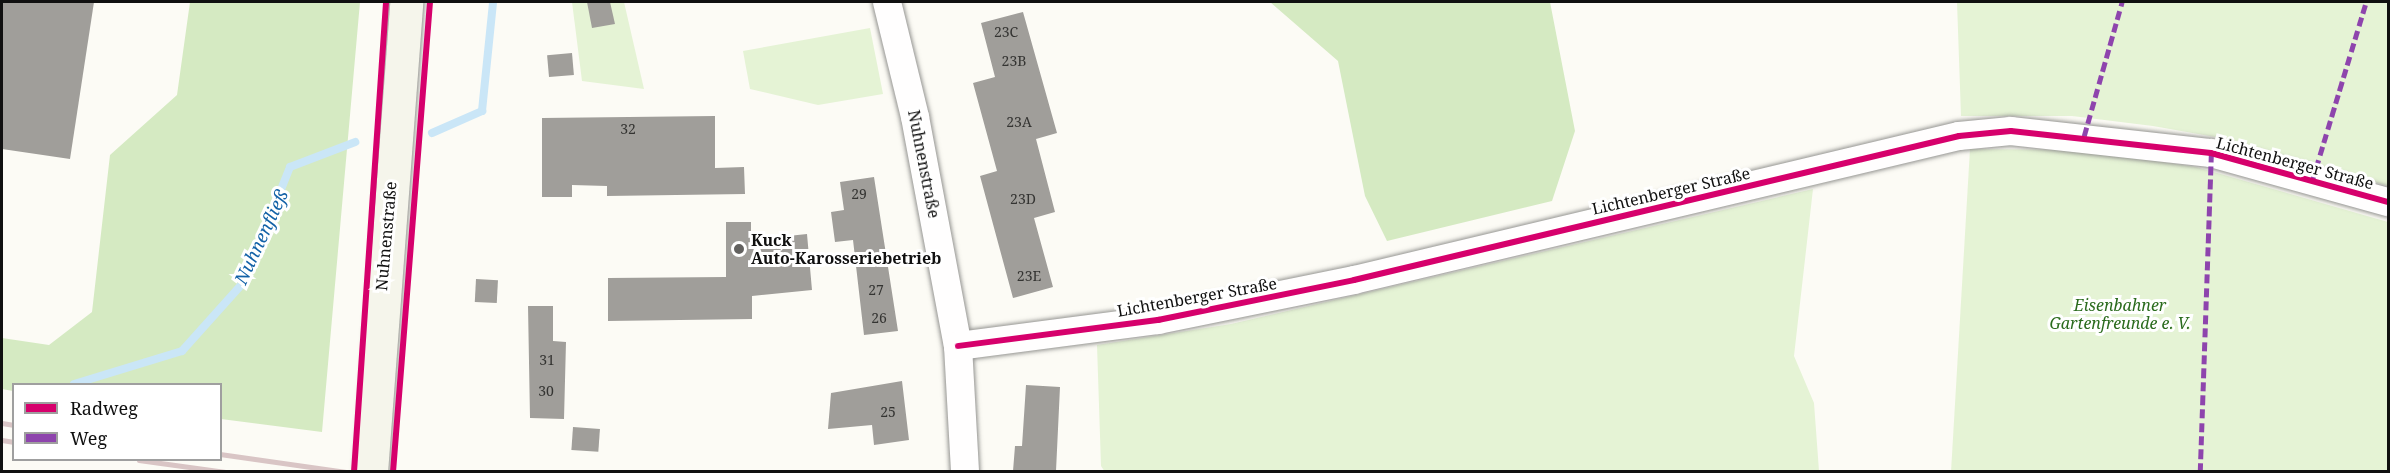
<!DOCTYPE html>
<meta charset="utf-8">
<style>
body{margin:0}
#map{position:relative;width:2390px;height:473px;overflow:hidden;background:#fcfbf5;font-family:"Noto Serif",serif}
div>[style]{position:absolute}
.green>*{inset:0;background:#e5f3d5}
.forest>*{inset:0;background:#d5eac2}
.stream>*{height:8px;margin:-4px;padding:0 4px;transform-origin:4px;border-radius:4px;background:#cae6f7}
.building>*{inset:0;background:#a09e9a;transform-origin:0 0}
.roads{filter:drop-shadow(0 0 2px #969693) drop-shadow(0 0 2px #969693)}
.minor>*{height:28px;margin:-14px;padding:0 14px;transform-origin:14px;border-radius:14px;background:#fffefe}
.secondary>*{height:33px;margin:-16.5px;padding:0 16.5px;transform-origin:16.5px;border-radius:16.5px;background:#f5f5eb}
.rail>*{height:4.5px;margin:-2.25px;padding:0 2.25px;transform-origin:2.25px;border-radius:2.25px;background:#d9c5c5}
.quiet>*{height:4.5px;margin-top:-2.25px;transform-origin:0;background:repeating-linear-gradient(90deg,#8e44ad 0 9px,transparent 0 13.5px)}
.cycleway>*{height:6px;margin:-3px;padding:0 3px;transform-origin:3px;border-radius:3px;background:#d6006c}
.dots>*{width:16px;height:16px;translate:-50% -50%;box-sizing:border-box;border:3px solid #fff;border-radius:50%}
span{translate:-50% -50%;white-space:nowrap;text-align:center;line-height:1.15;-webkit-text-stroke:6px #fff;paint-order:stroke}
.number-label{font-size:14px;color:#343432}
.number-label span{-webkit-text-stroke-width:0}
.street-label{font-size:16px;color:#101010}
.poi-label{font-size:16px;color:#101010;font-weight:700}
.left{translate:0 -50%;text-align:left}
.park-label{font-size:16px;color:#2a6b1d;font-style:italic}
.water-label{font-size:18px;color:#1362a7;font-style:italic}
.frame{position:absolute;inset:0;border:3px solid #101010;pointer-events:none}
.legend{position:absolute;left:12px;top:383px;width:210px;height:78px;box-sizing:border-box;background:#fff;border:2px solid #9f9f9f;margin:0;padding:8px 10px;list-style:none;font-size:18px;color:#101010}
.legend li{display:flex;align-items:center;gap:12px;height:30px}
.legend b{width:30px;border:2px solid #9f9f9f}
</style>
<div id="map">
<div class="green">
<i style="clip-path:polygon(572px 2px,624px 2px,644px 89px,582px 81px)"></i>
<i style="clip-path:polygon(1957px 2px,2388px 2px,2388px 186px,2232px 140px,2153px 126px,2072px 116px,1961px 116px)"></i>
<i style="clip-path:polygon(870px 28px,883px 94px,818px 105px,750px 89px,743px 51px)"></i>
<i style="clip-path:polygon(1970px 149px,2080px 150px,2196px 167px,2388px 222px,2388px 471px,1951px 472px)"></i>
<i style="clip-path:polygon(1813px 189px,1794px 356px,1814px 403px,1819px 471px,1105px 472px,1101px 466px,1097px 345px,1231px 324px)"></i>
</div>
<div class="forest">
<i style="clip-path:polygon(190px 2px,360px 2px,322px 432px,221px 419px,220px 384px,14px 384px,13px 391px,2px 389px,2px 338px,49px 345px,92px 312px,110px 155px,177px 95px)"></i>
<i style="clip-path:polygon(1270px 2px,1550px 2px,1575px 131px,1552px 201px,1387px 241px,1365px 196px,1338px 61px)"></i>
</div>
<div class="stream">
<i style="left:432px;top:133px;width:55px;rotate:-23.7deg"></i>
<i style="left:482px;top:111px;width:110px;rotate:-84.2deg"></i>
<i style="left:74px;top:384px;width:113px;rotate:-17deg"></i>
<i style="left:182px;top:351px;width:93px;rotate:-48.1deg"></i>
<i style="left:244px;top:282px;width:124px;rotate:-68.2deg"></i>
<i style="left:290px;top:167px;width:70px;rotate:-21deg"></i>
</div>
<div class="building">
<i style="clip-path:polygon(2px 2px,94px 2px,70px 159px,2px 149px)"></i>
<i style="clip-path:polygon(587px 2px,610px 2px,615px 24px,592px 28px)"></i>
<i style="clip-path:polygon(1023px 12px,1057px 133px,1036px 139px,1055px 212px,1034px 218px,1053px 287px,1013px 298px,980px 176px,997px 171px,973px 83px,995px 77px,981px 23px)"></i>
<i style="left:572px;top:53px;width:22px;height:25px;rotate:85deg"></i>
<i style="clip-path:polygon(715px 116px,715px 168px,744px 167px,745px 194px,607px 196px,607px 186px,572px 185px,572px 197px,542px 197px,542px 118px)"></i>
<i style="clip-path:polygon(874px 177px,898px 331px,864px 335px,853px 240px,835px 242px,831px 212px,844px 210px,840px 182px)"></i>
<i style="clip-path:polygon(726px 222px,751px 222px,751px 240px,807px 234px,812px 290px,752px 296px,752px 319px,608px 321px,608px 278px,726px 277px)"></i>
<i style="left:476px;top:279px;width:22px;height:23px;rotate:3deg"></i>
<i style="clip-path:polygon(528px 306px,553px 306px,553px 341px,566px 342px,564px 419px,530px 418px)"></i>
<i style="clip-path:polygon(902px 381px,909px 440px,874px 445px,872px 425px,828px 429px,831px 393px)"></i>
<i style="clip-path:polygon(1026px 385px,1060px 387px,1056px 471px,1013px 471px,1015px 446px,1022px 446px)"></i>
<i style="left:573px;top:427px;width:27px;height:23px;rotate:4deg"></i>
</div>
<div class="roads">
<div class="minor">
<i style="left:887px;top:2px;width:118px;rotate:76.3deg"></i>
<i style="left:915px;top:117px;width:233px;rotate:79.4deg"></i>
<i style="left:958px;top:346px;width:126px;rotate:86.8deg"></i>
<i style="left:958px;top:346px;width:202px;rotate:-7.4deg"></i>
<i style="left:1158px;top:320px;width:200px;rotate:-11.5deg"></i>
<i style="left:1354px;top:280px;width:622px;rotate:-13.39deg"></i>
<i style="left:1959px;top:136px;width:52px;rotate:-5.5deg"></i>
<i style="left:2011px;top:131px;width:201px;rotate:6.3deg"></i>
<i style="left:2211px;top:153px;width:184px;rotate:15.5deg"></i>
</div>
<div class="secondary">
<i style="left:371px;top:472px;width:471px;rotate:-85.7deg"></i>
</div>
</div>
<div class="rail">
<i style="left:2px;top:423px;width:12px;rotate:9deg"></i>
<i style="left:2px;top:440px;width:12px;rotate:9deg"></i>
<i style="left:220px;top:454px;width:127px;rotate:8.1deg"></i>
<i style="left:139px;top:460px;width:87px;rotate:7.9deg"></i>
</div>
<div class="quiet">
<i style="left:2084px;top:136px;width:139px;rotate:-74.2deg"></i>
<i style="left:2312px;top:181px;width:187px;rotate:-73.2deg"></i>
<i style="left:2200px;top:472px;width:319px;rotate:-88deg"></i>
</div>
<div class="cycleway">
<i style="left:958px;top:346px;width:202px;rotate:-7.4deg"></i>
<i style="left:1158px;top:320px;width:200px;rotate:-11.5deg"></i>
<i style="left:1354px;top:280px;width:622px;rotate:-13.39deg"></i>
<i style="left:1959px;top:136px;width:52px;rotate:-5.5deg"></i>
<i style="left:2011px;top:131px;width:201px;rotate:6.3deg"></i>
<i style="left:2211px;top:153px;width:184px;rotate:15.5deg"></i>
<i style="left:354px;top:472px;width:471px;rotate:-86.1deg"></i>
<i style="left:393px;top:472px;width:471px;rotate:-85.5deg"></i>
</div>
<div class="dots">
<i style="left:739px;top:249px;background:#636260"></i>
</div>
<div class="number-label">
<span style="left:1006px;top:32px">23C</span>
<span style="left:1014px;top:61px">23B</span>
<span style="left:1019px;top:122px">23A</span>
<span style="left:628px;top:129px">32</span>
<span style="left:859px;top:194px">29</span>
<span style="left:1023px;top:199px">23D</span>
<span style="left:1029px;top:276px">23E</span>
<span style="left:876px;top:290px">27</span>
<span style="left:879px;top:318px">26</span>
<span style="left:547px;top:360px">31</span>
<span style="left:546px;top:391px">30</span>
<span style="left:888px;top:412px">25</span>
</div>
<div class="street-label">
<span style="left:2295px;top:163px;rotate:15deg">Lichtenberger Straße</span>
<span style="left:924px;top:164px;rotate:79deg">Nuhnenstraße</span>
<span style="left:1671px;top:191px;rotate:-13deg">Lichtenberger Straße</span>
<span style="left:386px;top:236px;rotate:-85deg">Nuhnenstraße</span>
<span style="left:1197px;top:297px;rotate:-10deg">Lichtenberger Straße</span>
</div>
<div class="poi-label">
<span class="left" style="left:751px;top:249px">Kuck<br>Auto-Karosseriebetrieb</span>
</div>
<div class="park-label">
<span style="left:2120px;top:314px">Eisenbahner<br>Gartenfreunde e. V.</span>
</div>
<div class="water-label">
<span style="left:261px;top:237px;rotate:-65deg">Nuhnenfließ</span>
</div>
<div class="frame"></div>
<ul class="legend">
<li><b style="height:8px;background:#d6006c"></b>Radweg</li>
<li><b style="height:8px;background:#8e44ad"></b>Weg</li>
</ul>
</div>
